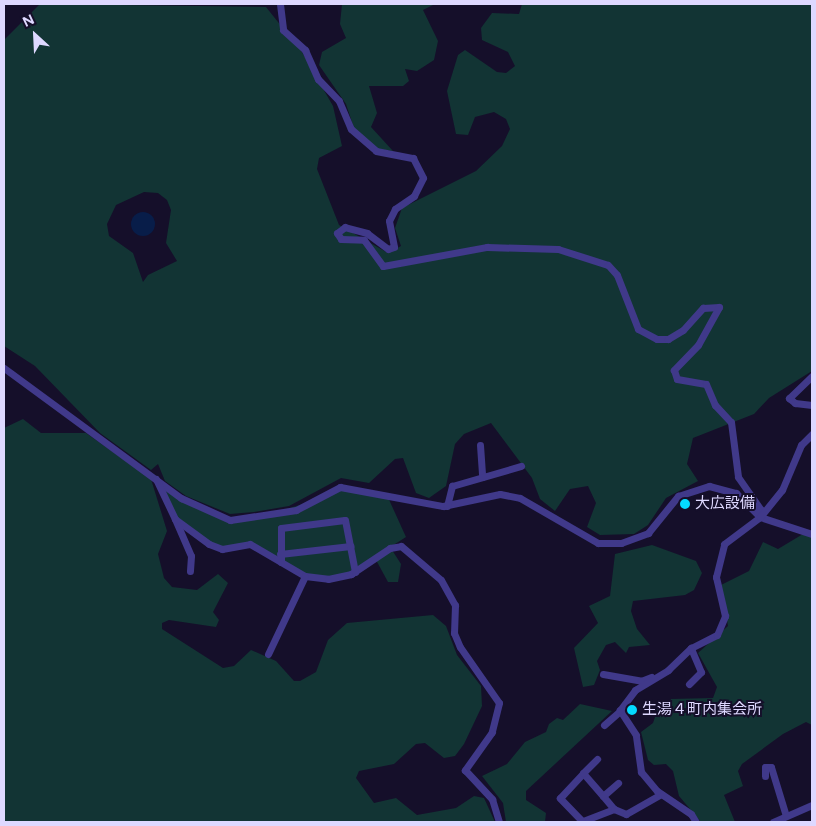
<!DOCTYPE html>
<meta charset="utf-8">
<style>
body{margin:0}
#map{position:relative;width:816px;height:826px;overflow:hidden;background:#150f2a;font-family:Figtree,"Noto Sans JP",sans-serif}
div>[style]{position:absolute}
.green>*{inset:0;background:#123434}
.water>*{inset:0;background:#081d49}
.round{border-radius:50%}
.minor>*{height:7px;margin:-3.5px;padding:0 3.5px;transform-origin:3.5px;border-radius:3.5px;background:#40398a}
.dots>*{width:14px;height:14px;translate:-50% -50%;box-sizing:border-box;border:2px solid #150f2a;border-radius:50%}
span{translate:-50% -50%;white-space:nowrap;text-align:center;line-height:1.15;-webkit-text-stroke:4px #150f2a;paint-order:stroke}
.poi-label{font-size:15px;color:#ded8ff}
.left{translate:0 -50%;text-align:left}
.frame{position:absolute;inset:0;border:5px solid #ded8ff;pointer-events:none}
.north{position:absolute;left:10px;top:10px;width:50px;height:50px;-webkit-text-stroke:4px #150f2a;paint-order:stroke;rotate:335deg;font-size:14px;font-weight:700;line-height:20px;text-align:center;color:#ded8ff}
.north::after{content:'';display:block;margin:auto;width:18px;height:22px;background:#ded8ff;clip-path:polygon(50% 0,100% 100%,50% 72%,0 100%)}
</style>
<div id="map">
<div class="green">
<i style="clip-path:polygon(evenodd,40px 4px,266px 7px,302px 52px,333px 106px,342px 146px,319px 158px,317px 169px,339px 225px,388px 253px,401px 246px,395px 228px,402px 208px,476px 171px,502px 146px,510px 129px,506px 119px,494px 112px,475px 117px,468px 135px,456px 134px,447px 91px,458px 55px,465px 50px,497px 72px,506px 73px,515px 66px,508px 52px,482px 40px,481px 28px,492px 13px,519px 14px,522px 4px,812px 4px,812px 371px,769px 398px,754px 414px,693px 438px,687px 464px,698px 481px,666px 498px,648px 525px,634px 534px,600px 535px,587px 527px,596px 503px,588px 486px,570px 489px,555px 511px,540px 499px,532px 478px,491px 423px,464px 434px,455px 444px,446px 486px,429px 498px,416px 493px,403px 458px,395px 459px,369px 483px,341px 478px,289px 506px,254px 512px,230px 514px,186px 496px,165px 481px,158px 464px,151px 470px,100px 433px,35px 366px,4px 346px,4px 40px,40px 4px,144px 192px,158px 193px,167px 200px,171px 210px,166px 243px,177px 261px,148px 275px,143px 282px,133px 253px,109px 236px,107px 224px,116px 205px,144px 192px)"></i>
<i style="clip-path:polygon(342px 4px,435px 4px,423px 10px,438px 41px,434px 60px,417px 71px,405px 69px,409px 81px,403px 86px,369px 86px,377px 113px,371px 127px,393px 151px,377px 149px,354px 128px,346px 104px,319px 65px,322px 52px,346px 38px,340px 24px)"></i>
<i style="clip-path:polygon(23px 419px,41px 433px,86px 433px,151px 479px,167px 531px,158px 554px,164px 578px,172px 587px,197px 590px,218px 574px,228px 583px,213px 612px,219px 620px,216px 627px,169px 620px,162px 623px,162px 629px,223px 668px,234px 666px,251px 650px,276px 661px,294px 681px,300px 681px,316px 672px,328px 640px,347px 623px,433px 615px,446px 626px,457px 655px,481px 686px,482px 706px,464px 744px,455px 756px,444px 758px,425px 743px,416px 744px,394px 764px,359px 771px,356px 778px,374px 803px,396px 798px,417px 815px,456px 808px,474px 796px,484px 798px,495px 822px,4px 822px,4px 428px)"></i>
<i style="clip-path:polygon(157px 482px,218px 517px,246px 521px,313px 501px,332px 490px,386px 493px,406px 537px,348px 574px,322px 577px,303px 573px,250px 542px,224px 548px,208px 541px,174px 516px)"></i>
<i style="clip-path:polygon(803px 534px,812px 536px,812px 725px,806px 722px,783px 734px,742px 764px,738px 771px,743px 786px,724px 795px,735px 822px,701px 822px,679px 796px,673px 771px,666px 764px,654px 765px,648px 760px,641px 732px,653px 723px,658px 708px,667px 708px,671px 699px,713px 698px,717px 687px,698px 653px,728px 626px,721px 585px,749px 571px,763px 542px,778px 549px)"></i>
<i style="clip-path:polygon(652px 545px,696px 561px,702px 573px,694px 590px,685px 595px,633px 601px,631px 611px,637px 629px,650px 645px,629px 647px,626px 653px,615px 642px,606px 645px,597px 661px,600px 670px,594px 685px,583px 687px,574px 648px,598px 623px,589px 606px,610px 596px,615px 554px)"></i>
<i style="clip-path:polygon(392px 550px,401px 564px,398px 582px,388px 582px,376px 560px)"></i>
<i style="clip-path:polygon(580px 704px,612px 711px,526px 791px,526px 800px,546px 813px,545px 822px,506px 822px,503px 803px,482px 776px,507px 764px,525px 742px,546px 732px,549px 724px,557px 718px,563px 720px)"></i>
</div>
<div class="water">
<i class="round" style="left:131px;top:212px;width:24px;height:24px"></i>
</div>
<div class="minor">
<i style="left:280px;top:4px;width:26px;rotate:83deg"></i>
<i style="left:283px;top:30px;width:30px;rotate:42deg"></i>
<i style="left:305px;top:50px;width:32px;rotate:66deg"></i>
<i style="left:318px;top:79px;width:30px;rotate:46deg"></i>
<i style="left:339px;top:101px;width:30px;rotate:67deg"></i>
<i style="left:351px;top:129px;width:33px;rotate:41deg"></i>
<i style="left:376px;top:151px;width:38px;rotate:11deg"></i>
<i style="left:413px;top:158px;width:22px;rotate:63deg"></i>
<i style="left:423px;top:178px;width:20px;rotate:117deg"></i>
<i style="left:414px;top:196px;width:23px;rotate:146deg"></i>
<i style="left:395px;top:209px;width:13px;rotate:117deg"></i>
<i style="left:389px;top:221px;width:26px;rotate:79deg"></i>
<i style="left:394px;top:247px;width:6px;rotate:162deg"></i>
<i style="left:388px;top:249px;width:26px;rotate:-143deg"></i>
<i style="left:367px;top:233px;width:23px;rotate:-165deg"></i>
<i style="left:345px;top:227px;width:10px;rotate:143deg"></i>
<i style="left:337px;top:233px;width:7px;rotate:56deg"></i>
<i style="left:341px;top:239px;width:23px;rotate:2deg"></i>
<i style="left:364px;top:240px;width:32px;rotate:54deg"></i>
<i style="left:383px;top:266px;width:106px;rotate:-10.4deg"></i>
<i style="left:487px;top:247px;width:71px;rotate:1.6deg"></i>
<i style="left:558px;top:249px;width:52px;rotate:17.7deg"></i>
<i style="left:608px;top:265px;width:13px;rotate:48deg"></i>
<i style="left:617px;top:275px;width:58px;rotate:68.7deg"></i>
<i style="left:638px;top:329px;width:21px;rotate:28deg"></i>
<i style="left:657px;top:339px;width:11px"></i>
<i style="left:668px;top:339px;width:17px;rotate:-31deg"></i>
<i style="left:683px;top:330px;width:30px;rotate:-48deg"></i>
<i style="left:703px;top:308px;width:16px;rotate:-4deg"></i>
<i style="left:719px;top:307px;width:43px;rotate:118.9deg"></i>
<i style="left:698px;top:345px;width:35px;rotate:134deg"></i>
<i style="left:674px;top:370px;width:9px;rotate:72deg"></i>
<i style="left:677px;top:379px;width:29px;rotate:10deg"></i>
<i style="left:706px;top:384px;width:23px;rotate:67deg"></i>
<i style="left:715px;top:405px;width:23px;rotate:47deg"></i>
<i style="left:731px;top:422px;width:55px;rotate:82.7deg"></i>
<i style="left:738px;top:477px;width:40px;rotate:55.1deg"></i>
<i style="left:761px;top:510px;width:7px;rotate:98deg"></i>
<i style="left:4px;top:368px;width:220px;rotate:36.3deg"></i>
<i style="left:181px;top:498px;width:54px;rotate:24.2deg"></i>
<i style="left:230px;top:520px;width:67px;rotate:-8.6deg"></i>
<i style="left:296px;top:510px;width:50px;rotate:-27.6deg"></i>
<i style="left:340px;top:487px;width:105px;rotate:10.5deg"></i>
<i style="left:443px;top:506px;width:58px;rotate:-11.9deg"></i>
<i style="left:500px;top:494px;width:20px;rotate:11deg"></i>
<i style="left:520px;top:498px;width:90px;rotate:30deg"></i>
<i style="left:598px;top:543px;width:23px"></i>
<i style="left:621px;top:543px;width:29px;rotate:-20deg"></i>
<i style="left:648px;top:533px;width:48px;rotate:-51deg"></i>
<i style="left:678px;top:496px;width:33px;rotate:-18deg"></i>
<i style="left:709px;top:486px;width:28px;rotate:15deg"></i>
<i style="left:736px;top:493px;width:34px;rotate:45deg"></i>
<i style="left:760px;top:517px;width:55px;rotate:18.1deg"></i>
<i style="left:812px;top:376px;width:32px;rotate:136deg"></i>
<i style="left:789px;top:398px;width:8px;rotate:40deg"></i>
<i style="left:795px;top:403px;width:17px;rotate:7deg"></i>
<i style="left:480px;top:445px;width:32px;rotate:86deg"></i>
<i style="left:156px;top:479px;width:44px;rotate:64.6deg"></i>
<i style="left:175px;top:519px;width:42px;rotate:36.3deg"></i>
<i style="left:209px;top:544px;width:14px;rotate:21deg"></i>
<i style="left:222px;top:549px;width:28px;rotate:-10deg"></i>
<i style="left:250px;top:544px;width:64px;rotate:30.2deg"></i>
<i style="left:305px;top:576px;width:23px;rotate:7deg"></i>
<i style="left:328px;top:579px;width:24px;rotate:-12deg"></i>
<i style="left:351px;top:574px;width:47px;rotate:-33.7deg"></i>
<i style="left:390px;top:548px;width:11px;rotate:-10deg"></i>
<i style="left:401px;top:546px;width:52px;rotate:40.4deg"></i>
<i style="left:441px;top:580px;width:29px;rotate:61deg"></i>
<i style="left:455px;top:605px;width:28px;rotate:92deg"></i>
<i style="left:454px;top:633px;width:15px;rotate:67deg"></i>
<i style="left:460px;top:647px;width:68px;rotate:55.1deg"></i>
<i style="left:499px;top:703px;width:30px;rotate:104deg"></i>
<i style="left:492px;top:732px;width:47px;rotate:125.4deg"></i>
<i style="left:465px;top:770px;width:40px;rotate:47deg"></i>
<i style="left:492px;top:799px;width:24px;rotate:73deg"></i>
<i style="left:447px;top:506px;width:21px;rotate:-76deg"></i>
<i style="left:452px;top:486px;width:72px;rotate:-16.2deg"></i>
<i style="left:175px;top:519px;width:40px;rotate:66.6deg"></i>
<i style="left:191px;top:556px;width:15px;rotate:94deg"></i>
<i style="left:280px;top:554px;width:71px;rotate:-6.4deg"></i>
<i style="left:281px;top:562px;width:34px;rotate:-90deg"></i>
<i style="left:281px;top:528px;width:64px;rotate:-7.1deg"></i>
<i style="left:345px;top:520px;width:53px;rotate:79.1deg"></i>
<i style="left:268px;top:654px;width:86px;rotate:-64.6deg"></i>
<i style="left:603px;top:674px;width:39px;rotate:10deg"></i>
<i style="left:641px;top:681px;width:11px;rotate:-22deg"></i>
<i style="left:689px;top:684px;width:17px;rotate:-45deg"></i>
<i style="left:701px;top:672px;width:26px;rotate:-113deg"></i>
<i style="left:604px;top:725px;width:21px;rotate:-41deg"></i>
<i style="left:583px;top:773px;width:30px;rotate:49deg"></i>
<i style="left:603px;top:796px;width:17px;rotate:50deg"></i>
<i style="left:614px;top:809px;width:34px;rotate:159deg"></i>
<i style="left:582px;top:821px;width:32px;rotate:-134deg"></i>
<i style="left:560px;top:798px;width:34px;rotate:-47deg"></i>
<i style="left:583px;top:773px;width:20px;rotate:-45deg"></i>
<i style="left:765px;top:776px;width:9px;rotate:-90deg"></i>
<i style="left:765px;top:767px;width:6px"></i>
<i style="left:771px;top:767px;width:51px;rotate:73deg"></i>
<i style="left:603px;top:796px;width:20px;rotate:-41deg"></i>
<i style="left:614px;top:809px;width:13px;rotate:23deg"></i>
<i style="left:626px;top:814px;width:40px;rotate:-29.7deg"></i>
<i style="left:696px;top:822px;width:9px;rotate:-122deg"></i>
<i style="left:691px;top:814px;width:41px;rotate:-145.9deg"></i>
<i style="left:657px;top:791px;width:25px;rotate:-130deg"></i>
<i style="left:641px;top:772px;width:37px;rotate:-98deg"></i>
<i style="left:636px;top:735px;width:30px;rotate:-123deg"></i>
<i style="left:620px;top:710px;width:25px;rotate:-53deg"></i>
<i style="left:635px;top:690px;width:39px;rotate:-31deg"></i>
<i style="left:668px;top:670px;width:32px;rotate:-44deg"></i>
<i style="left:691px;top:648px;width:29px;rotate:-27deg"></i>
<i style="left:717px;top:635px;width:21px;rotate:-67deg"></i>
<i style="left:725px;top:616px;width:40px;rotate:-103deg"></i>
<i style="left:716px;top:577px;width:34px;rotate:-76deg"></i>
<i style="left:724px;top:544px;width:45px;rotate:-36.9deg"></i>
<i style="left:760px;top:517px;width:35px;rotate:-51deg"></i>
<i style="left:782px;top:490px;width:49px;rotate:-67.1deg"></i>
<i style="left:801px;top:445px;width:16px;rotate:-45deg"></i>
<i style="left:773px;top:822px;width:43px;rotate:-23.6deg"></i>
</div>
<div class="dots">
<i style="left:685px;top:504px;background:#04daff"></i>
<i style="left:632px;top:710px;background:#04daff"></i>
</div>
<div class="poi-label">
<span class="left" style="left:695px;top:504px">大広設備</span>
<span class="left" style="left:642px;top:710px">生湯４町内集会所</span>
</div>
<div class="frame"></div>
<div class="north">N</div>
</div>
